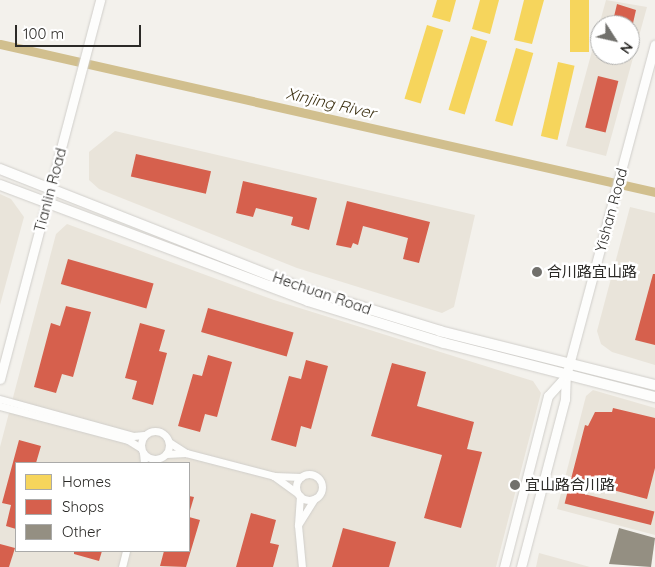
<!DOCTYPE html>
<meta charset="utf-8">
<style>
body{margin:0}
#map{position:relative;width:655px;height:567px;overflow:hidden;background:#f3f1ec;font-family:Quicksand,"Noto Sans SC",sans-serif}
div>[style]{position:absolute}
.built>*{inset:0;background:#e9e4da}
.homes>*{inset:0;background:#f6d55c;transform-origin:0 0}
.shops>*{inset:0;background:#d6604d;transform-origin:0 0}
.canal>*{height:9px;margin:-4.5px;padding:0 4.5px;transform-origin:4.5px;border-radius:4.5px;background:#d1bf8e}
.building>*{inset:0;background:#948f82}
.roads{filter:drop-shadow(0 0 1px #d0ceca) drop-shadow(0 0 1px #d0ceca)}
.street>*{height:7px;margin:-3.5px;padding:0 3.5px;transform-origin:3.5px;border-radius:3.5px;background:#fdfdfc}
.street>.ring{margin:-3.5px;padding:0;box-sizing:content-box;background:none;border:7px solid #fdfdfc;border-radius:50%}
.secondary>*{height:9px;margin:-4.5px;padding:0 4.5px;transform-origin:4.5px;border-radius:4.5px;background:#fdfdfc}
.primary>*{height:10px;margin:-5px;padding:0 5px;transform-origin:5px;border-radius:5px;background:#fdfdfc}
.dots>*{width:14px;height:14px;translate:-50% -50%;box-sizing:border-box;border:2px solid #fff;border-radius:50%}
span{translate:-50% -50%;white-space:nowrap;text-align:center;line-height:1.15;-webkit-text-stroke:5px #fff;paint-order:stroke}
.street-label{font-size:15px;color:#2b2a27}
.poi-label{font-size:15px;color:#2b2a27}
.left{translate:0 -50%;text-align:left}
.water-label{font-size:16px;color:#3c3011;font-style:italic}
.legend{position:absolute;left:15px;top:462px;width:175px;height:90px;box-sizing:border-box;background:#fff;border:1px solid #aaaaa9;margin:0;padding:6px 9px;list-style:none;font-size:15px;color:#2b2a27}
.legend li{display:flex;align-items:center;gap:10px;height:25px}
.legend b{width:25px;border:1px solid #aaaaa9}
.north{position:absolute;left:590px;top:15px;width:50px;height:50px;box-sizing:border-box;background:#fff;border:1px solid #aaaaa9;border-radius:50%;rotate:125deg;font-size:14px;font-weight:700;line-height:20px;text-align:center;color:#2b2a27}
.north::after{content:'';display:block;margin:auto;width:18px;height:22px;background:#71706c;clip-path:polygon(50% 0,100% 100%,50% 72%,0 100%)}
.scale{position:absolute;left:15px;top:25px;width:126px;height:22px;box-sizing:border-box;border:2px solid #2b2a27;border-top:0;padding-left:6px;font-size:15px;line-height:18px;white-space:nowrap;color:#2b2a27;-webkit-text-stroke:4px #fff;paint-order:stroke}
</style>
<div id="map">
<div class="built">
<i style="clip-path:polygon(evenodd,606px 0,647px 7px,606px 156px,566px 146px,606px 0,600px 25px,630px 25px,630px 55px,600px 55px,600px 25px)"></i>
<i style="clip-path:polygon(115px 131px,475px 215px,454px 307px,442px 313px,297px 268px,99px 189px,89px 180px,89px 152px)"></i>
<i style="clip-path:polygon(0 194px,11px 199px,24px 217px,0 305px)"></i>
<i style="clip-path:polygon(630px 207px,655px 213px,655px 365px,612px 352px,601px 344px,597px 331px)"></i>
<i style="clip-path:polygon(evenodd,67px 224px,274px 300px,533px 381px,541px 393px,496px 567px,0 567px,0 447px,56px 234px,67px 224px,16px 463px,189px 463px,189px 551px,16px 551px,16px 463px)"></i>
<i style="clip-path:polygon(593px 390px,655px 408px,655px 535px,557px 509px,586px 396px)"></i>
<i style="clip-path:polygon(539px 553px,590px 567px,536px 567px)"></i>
</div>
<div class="homes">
<i style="clip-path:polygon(437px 0,456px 0,450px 22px,432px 17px)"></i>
<i style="clip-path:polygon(480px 0,499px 0,490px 34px,472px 29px)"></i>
<i style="clip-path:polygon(524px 0,544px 0,532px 44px,514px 40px)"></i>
<i style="left:570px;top:0;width:19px;height:52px"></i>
<i style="left:427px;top:25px;width:17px;height:77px;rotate:17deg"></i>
<i style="left:471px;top:36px;width:17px;height:77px;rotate:17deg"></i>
<i style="left:516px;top:48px;width:18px;height:76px;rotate:16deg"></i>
<i style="left:558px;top:62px;width:17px;height:76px;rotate:13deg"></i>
</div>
<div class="shops">
<i style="clip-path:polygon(617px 4px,636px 10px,631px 32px,630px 25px,612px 25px)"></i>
<i style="clip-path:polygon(603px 55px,625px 55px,623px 60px)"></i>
<i style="left:598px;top:76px;width:21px;height:53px;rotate:14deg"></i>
<i style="left:136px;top:154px;width:77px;height:23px;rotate:13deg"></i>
<i style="clip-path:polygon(243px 181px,317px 198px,309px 230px,291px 225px,293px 217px,256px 208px,253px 217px,236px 213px)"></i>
<i style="clip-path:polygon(347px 201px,430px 222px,419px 263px,403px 259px,408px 238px,363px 226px,358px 245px,353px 243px,351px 248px,336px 245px)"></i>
<i style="left:68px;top:259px;width:89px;height:26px;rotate:16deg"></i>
<i style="clip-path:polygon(653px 274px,655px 274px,655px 345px,635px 340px)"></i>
<i style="clip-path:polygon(66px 306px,91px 312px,73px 377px,62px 374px,56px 393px,34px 387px,51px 323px,60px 326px)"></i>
<i style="left:208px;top:308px;width:89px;height:25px;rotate:16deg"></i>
<i style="clip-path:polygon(140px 323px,165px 330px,159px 351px,167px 353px,153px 405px,132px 399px,137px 381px,125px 378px)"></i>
<i style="clip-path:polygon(208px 355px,232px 362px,217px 417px,205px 414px,200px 432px,178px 426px,193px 374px,202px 376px)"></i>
<i style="clip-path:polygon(306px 360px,328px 366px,311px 429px,301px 426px,296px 447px,271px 440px,289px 376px,301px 379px)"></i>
<i style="clip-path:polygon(392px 363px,426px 372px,417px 406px,474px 422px,467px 449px,482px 452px,461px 528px,424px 518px,442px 455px,371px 436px)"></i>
<i style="clip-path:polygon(613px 408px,655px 418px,655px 468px,647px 499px,571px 479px,585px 425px,588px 426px,595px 412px,612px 412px)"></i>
<i style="clip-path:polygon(19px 440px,41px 446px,36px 463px,16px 463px,16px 529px,6px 526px,11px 505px,2px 503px)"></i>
<i style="left:568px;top:490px;width:89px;height:14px;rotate:14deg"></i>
<i style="clip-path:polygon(189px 496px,194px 497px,189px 514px)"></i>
<i style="clip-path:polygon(251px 513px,276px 520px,270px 543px,279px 545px,273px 567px,236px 567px)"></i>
<i style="clip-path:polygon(189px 517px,200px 520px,186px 567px,160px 566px,164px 551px,189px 551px)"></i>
<i style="clip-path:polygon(343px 528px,396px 542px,389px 567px,332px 567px)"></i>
<i style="clip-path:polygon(0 544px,15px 548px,9px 567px,0 567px)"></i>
<i style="clip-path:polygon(74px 551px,102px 551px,99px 561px,74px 554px)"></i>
</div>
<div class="canal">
<i style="left:0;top:44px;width:672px;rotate:12.73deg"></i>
</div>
<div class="building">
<i style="clip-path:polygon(619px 528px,655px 538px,651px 567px,609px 564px)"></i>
</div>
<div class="roads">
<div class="street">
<i style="left:0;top:399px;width:138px;rotate:15.5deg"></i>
<i style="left:133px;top:436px;width:11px;rotate:-5deg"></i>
<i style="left:0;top:406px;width:132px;rotate:14.9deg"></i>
<i style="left:128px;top:440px;width:15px;rotate:32deg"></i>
<i class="ring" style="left:141px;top:431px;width:21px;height:21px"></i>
<i style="left:143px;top:453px;width:10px;rotate:84deg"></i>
<i style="left:186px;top:453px;width:91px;rotate:14.6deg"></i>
<i style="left:166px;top:454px;width:20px;rotate:-3deg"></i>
<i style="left:186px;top:453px;width:20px;rotate:-147deg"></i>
<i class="ring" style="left:296px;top:474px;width:19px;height:19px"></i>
<i style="left:297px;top:493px;width:29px;rotate:-144deg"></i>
<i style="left:274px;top:476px;width:27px;rotate:2deg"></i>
<i style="left:300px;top:496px;width:29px;rotate:94deg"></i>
<i style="left:298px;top:525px;width:31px;rotate:-58deg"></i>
<i style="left:298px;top:525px;width:42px;rotate:84.6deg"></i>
<i style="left:122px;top:567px;width:16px;rotate:-76deg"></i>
</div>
<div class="secondary">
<i style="left:0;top:379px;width:392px;rotate:-75.2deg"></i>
<i style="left:504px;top:567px;width:177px;rotate:-75.6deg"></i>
<i style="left:548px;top:396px;width:27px;rotate:-48deg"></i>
<i style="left:521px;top:567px;width:174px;rotate:-75.3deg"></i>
<i style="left:565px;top:399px;width:23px;rotate:-88deg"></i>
<i style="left:566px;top:376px;width:343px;rotate:-75deg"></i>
</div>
<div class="primary">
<i style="left:0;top:169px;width:330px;rotate:21.5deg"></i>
<i style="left:307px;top:290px;width:139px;rotate:17.1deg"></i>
<i style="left:440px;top:331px;width:222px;rotate:14.1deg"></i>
<i style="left:0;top:185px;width:329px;rotate:20.6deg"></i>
<i style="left:308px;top:301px;width:142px;rotate:17.2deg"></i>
<i style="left:444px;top:343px;width:218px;rotate:14.4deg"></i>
</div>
</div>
<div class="dots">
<i style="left:537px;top:272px;background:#71706c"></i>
<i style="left:515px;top:485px;background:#71706c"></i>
</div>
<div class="street-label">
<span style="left:50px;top:190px;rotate:-75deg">Tianlin Road</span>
<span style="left:611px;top:210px;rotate:-75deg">Yishan Road</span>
<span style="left:322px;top:293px;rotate:19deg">Hechuan Road</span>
</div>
<div class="poi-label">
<span class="left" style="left:547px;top:272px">合川路宜山路</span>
<span class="left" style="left:525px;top:485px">宜山路合川路</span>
</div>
<div class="water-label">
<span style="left:331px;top:103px;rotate:13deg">Xinjing River</span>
</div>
<ul class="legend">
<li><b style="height:14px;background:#f6d55c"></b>Homes</li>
<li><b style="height:14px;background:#d6604d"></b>Shops</li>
<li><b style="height:14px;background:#948f82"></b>Other</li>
</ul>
<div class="north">N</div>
<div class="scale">100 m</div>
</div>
